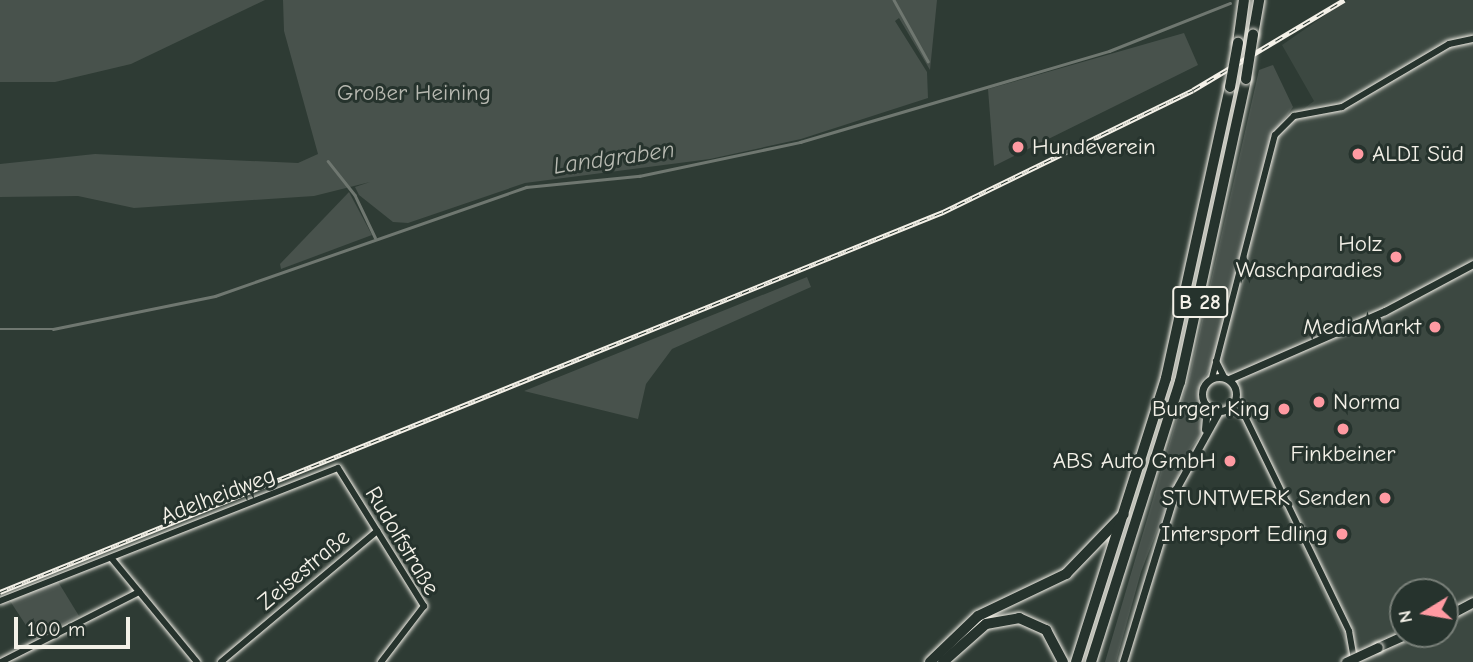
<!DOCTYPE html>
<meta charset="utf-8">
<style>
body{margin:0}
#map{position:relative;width:1473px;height:662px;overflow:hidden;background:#2e3b34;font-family:"Comic Neue",sans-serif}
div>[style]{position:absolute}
.built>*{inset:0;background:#3c4841}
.green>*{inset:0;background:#48524c}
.stream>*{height:2.5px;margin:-1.25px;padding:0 1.25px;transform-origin:1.25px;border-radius:1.25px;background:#6f7770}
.roads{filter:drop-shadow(0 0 2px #f4f1e8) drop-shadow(0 0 2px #f4f1e8)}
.minor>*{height:6px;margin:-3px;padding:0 3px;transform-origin:3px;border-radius:3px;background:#26332d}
.tertiary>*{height:7px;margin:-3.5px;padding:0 3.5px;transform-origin:3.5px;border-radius:3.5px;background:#26332d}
.tertiary>.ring{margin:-3.5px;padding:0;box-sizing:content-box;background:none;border:7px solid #26332d;border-radius:50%}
.secondary>*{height:9px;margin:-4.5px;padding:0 4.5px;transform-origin:4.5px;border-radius:4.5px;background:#26332d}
.trunk>*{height:10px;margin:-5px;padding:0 5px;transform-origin:5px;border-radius:5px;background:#26332d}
.rail>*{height:5px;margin-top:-2.5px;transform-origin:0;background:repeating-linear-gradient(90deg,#26332d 0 8px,#f4f1e8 0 16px);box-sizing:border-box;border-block:2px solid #f4f1e8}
.bridges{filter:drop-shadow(0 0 2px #f4f1e8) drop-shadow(0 0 2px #f4f1e8)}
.secondary-bridge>*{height:9px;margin:-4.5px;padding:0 4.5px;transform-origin:4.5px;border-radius:4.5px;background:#26332d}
.trunk-bridge>*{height:10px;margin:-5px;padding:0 5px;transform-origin:5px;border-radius:5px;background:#26332d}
.dots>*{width:19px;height:19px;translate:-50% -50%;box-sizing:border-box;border:4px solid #26332d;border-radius:50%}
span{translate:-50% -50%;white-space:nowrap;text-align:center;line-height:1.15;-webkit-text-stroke:6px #26332d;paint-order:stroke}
.shield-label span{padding:2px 5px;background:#26332d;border:2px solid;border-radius:5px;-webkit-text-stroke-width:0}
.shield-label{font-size:21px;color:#f4f1e8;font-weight:700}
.park-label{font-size:23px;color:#b8b9b1}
.poi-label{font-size:23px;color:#f4f1e8}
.left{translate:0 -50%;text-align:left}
.right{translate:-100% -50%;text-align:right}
.street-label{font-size:23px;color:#f4f1e8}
.water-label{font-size:24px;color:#b8bab2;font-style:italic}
.north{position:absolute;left:1389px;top:578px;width:70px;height:70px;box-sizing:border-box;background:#26332d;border:2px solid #787f78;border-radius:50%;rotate:259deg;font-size:19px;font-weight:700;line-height:28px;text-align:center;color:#f4f1e8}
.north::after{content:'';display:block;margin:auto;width:24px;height:32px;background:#ff9aa2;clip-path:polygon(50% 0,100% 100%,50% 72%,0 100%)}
.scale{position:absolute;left:14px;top:617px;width:116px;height:32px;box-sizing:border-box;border:4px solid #f4f1e8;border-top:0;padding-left:9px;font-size:21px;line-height:24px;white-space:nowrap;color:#f4f1e8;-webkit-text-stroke:5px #26332d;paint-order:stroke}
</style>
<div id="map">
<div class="built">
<i style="clip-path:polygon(evenodd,1347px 0,1473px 0,1473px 662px,1354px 662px,1234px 403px,1236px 389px,1219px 353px,1270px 149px,1282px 125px,1314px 101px,1282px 45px,1347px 0,1403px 592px,1445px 592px,1445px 634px,1403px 634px,1403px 592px)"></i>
</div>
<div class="green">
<i style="clip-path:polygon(0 0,265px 0,131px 64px,55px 82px,0 82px)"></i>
<i style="clip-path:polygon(283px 0,937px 0,930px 70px,899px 18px,895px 21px,927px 72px,928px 98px,801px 139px,710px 159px,525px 183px,408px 223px,393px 222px,359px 195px,355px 187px,370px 182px,314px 196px,134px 208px,78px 196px,0 197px,0 164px,95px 154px,298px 163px,318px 154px,284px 31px)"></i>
<i style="clip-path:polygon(1184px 33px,1198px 65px,994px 166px,988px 89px)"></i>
<i style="clip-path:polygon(1273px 65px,1293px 107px,1273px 135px,1214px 363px,1200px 384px,1202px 433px,1187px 454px,1141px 572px,1116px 662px,1105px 662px,1190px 373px,1259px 70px)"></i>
<i style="clip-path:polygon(349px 192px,372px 235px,281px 269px,280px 264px)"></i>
<i style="clip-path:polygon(807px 277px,811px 287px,672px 349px,646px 384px,638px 419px,524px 391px)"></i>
<i style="clip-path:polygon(57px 580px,79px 616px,35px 639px,10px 601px)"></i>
</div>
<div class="stream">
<i style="left:894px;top:0;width:70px;rotate:60.9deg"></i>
<i style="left:328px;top:161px;width:43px;rotate:51.5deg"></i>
<i style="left:355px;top:195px;width:47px;rotate:64.5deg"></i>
<i style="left:0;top:329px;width:53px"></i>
<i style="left:53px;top:329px;width:165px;rotate:-11.5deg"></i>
<i style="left:215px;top:296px;width:330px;rotate:-19.3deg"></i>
<i style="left:526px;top:187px;width:114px;rotate:-5.6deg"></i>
<i style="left:639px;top:176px;width:165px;rotate:-11.9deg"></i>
<i style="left:800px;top:142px;width:322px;rotate:-16.4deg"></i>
<i style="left:1109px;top:51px;width:130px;rotate:-21.6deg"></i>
</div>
<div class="roads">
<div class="minor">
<i style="left:1216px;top:361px;width:18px;rotate:63deg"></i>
<i style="left:1212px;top:378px;width:251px;rotate:-75.5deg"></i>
<i style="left:1275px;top:135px;width:27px;rotate:-45deg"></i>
<i style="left:1294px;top:116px;width:49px;rotate:-10.6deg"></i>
<i style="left:1342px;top:107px;width:124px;rotate:-30.5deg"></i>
<i style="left:1449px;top:44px;width:25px;rotate:-12deg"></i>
<i style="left:1236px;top:398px;width:259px;rotate:64.1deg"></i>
<i style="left:1349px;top:631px;width:29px;rotate:80deg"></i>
<i style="left:1229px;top:408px;width:13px;rotate:23deg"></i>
<i style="left:112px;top:559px;width:134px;rotate:50.5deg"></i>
<i style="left:0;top:601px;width:363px;rotate:-21.5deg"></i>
<i style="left:338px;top:468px;width:163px;rotate:58.1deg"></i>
<i style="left:424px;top:606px;width:71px;rotate:127.5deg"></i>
<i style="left:1px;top:662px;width:155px;rotate:-26.9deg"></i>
<i style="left:221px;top:662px;width:204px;rotate:-40deg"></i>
</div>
<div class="tertiary">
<i class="ring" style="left:1202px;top:377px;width:27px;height:27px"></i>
<i style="left:1229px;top:379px;width:170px;rotate:-23.6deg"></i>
<i style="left:1385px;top:311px;width:100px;rotate:-28.1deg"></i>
<i style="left:1205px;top:429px;width:23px;rotate:-85deg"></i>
<i style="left:1123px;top:662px;width:181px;rotate:-73deg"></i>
<i style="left:1176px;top:489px;width:89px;rotate:-61.1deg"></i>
</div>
<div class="secondary">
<i style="left:1445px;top:617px;width:32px;rotate:-28deg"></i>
<i style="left:1378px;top:647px;width:32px;rotate:-24deg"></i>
</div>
<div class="trunk">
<i style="left:1253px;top:35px;width:36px;rotate:-80deg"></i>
<i style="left:1238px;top:43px;width:43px;rotate:-82.1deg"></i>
<i style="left:930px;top:662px;width:66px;rotate:-43.8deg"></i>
<i style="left:978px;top:616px;width:98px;rotate:-25.5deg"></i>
<i style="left:1066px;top:574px;width:83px;rotate:-46deg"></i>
<i style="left:943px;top:662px;width:57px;rotate:-41.5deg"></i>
<i style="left:986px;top:624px;width:34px;rotate:-10deg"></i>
<i style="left:1019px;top:618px;width:30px;rotate:24deg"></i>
<i style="left:1046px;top:630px;width:36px;rotate:62deg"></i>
<i style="left:1076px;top:662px;width:298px;rotate:-72.4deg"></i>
<i style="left:1166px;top:378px;width:298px;rotate:-77.6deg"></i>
<i style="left:1091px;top:662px;width:294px;rotate:-72.4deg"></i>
<i style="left:1180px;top:382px;width:310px;rotate:-77.7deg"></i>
</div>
</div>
<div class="rail">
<i style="left:0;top:592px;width:1017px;rotate:-21.95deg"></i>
<i style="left:943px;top:212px;width:278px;rotate:-26deg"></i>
<i style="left:1193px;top:90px;width:176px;rotate:-30.8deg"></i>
</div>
<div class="bridges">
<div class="secondary-bridge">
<i style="left:1346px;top:662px;width:35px;rotate:-25deg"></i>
</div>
<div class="trunk-bridge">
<i style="left:1246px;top:79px;width:45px;rotate:-81deg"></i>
<i style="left:1230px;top:87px;width:45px;rotate:-79.7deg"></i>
</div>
</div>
<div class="dots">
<i style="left:1018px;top:147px;background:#ff9aa2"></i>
<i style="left:1358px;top:154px;background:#ff9aa2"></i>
<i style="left:1396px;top:257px;background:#ff9aa2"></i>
<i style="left:1435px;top:327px;background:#ff9aa2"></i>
<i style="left:1319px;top:402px;background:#ff9aa2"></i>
<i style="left:1284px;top:409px;background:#ff9aa2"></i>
<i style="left:1343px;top:429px;background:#ff9aa2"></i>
<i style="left:1230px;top:461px;background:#ff9aa2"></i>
<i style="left:1385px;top:498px;background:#ff9aa2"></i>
<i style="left:1342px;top:534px;background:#ff9aa2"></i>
</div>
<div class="shield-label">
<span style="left:1200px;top:302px">B 28</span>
</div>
<div class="park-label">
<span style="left:414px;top:93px">Großer Heining</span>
</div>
<div class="poi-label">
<span class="left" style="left:1032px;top:147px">Hundeverein</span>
<span class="left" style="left:1372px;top:154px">ALDI Süd</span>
<span class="right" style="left:1382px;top:257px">Holz<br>Waschparadies</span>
<span class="right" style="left:1421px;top:327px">MediaMarkt</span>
<span class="left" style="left:1333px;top:402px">Norma</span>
<span class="right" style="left:1270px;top:409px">Burger King</span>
<span style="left:1343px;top:454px">Finkbeiner</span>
<span class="right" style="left:1216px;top:461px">ABS Auto GmbH</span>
<span class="right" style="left:1371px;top:498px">STUNTWERK Senden</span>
<span class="right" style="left:1328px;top:534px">Intersport Edling</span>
</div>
<div class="street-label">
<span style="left:218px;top:496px;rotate:-21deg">Adelheidweg</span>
<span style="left:402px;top:541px;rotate:59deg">Rudolfstraße</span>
<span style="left:304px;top:570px;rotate:-40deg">Zeisestraße</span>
</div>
<div class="water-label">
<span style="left:614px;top:158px;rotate:-8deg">Landgraben</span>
</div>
<div class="north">N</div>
<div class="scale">100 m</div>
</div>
